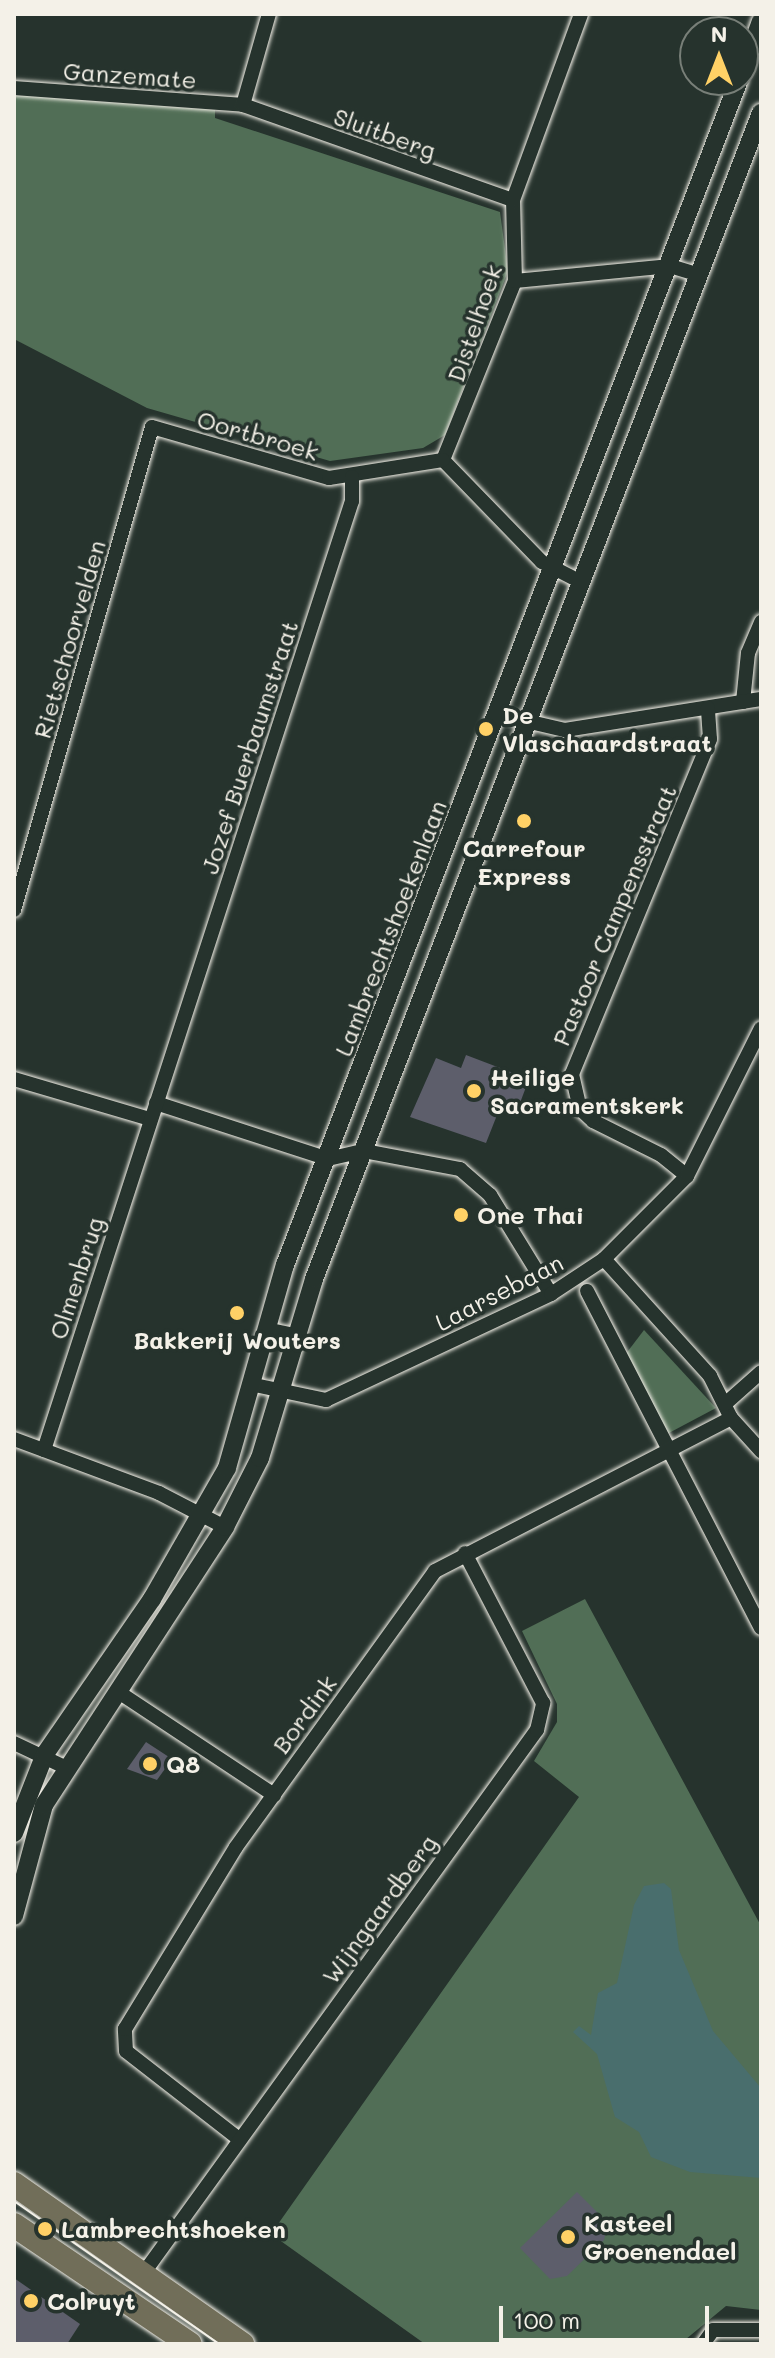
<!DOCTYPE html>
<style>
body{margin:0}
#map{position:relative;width:775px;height:2358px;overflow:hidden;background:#26332d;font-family:Mali,sans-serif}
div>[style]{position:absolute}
.green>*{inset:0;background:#516e56}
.water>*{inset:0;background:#496e6d}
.building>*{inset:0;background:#5d5e6b}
.roads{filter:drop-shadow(0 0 2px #f4f1e8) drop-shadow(0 0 2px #f4f1e8)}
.minor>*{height:14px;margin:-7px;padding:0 7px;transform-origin:7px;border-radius:7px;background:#26332d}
.tertiary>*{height:18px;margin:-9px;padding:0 9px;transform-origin:9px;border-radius:9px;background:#26332d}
.primary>*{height:24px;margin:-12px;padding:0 12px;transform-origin:12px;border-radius:12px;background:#716e59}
.tram>*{height:2px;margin:-1px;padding:0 1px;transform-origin:1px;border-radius:1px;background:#f4f1e8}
.dots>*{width:22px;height:22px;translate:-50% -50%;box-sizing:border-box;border:4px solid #26332d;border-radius:50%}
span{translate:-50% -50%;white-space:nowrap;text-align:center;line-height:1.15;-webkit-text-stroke:7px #26332d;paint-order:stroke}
.street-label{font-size:24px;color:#f4f1e8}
.poi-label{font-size:24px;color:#f4f1e8;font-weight:700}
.left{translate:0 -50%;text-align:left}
.frame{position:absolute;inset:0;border:16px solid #f4f1e8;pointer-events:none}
.north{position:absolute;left:679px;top:16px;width:80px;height:80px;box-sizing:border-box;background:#26332d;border:2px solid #787f78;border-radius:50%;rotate:0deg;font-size:22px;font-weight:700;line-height:32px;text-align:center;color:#f4f1e8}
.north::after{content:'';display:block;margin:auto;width:28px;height:36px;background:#ffd166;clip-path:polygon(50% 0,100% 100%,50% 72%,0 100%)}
.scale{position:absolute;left:499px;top:2306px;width:210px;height:36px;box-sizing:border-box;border:4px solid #f4f1e8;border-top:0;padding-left:10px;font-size:24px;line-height:28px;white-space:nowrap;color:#f4f1e8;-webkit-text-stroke:6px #26332d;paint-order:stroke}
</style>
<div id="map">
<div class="green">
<i style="clip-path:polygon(14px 95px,215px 110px,215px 118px,500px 212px,508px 271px,445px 435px,423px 448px,330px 461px,147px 408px,14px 339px)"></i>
<i style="clip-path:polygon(644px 1330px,716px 1408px,667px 1434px,625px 1355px)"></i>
<i style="clip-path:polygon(585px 1599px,761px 1926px,761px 2310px,726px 2306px,680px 2344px,425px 2344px,271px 2234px,579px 1797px,534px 1761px,557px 1722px,557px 1704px,522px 1631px)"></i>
</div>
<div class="water">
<i style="clip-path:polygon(664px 1883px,671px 1889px,679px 1950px,713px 2031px,761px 2088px,761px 2178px,690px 2172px,651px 2157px,639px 2132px,615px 2117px,597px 2054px,573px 2032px,579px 2026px,591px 2035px,598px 1993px,617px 1983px,634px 1905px,644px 1886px)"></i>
</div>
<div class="building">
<i style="clip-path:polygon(466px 1055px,529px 1079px,517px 1111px,501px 1105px,486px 1143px,410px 1117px,436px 1058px,461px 1068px)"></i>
<i style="clip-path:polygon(146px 1742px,172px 1759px,157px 1780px,127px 1769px)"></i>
<i style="clip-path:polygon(577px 2192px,608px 2223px,604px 2240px,567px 2276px,550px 2279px,520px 2248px)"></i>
<i style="clip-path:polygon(14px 2278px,80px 2324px,67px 2344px,14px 2344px)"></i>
</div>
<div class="roads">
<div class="minor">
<i style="left:14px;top:88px;width:230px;rotate:4.2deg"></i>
<i style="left:243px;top:105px;width:286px;rotate:19.4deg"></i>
<i style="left:243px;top:105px;width:95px;rotate:-74.1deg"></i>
<i style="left:515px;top:281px;width:156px;rotate:-5.5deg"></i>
<i style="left:670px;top:266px;width:31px;rotate:17deg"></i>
<i style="left:443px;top:460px;width:193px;rotate:-68.1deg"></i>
<i style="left:515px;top:281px;width:81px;rotate:-91.4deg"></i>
<i style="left:513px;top:200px;width:198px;rotate:-69.9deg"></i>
<i style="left:443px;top:460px;width:142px;rotate:45.9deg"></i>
<i style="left:542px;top:562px;width:44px;rotate:27.1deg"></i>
<i style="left:743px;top:702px;width:49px;rotate:-84.2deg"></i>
<i style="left:748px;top:653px;width:34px;rotate:-67deg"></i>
<i style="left:496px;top:714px;width:71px;rotate:13.1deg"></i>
<i style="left:565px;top:730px;width:198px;rotate:-9deg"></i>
<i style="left:14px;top:910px;width:502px;rotate:-74.05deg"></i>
<i style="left:152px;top:427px;width:184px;rotate:16.1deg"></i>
<i style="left:329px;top:478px;width:115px;rotate:-9deg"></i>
<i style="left:14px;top:1079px;width:142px;rotate:16.4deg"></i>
<i style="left:156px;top:1103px;width:181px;rotate:18deg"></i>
<i style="left:328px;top:1159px;width:37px;rotate:-13deg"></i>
<i style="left:364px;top:1151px;width:98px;rotate:10.6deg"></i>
<i style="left:460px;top:1169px;width:40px;rotate:41deg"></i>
<i style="left:490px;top:1195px;width:116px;rotate:58.4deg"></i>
<i style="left:687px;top:1176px;width:33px;rotate:-141deg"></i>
<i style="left:661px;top:1155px;width:76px;rotate:-153.4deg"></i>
<i style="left:593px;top:1121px;width:18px;rotate:-137deg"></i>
<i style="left:580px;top:1109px;width:36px;rotate:-103deg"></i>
<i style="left:572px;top:1074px;width:362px;rotate:-67.6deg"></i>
<i style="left:710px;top:739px;width:31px;rotate:-94deg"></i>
<i style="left:604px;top:1259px;width:158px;rotate:47.8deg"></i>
<i style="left:710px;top:1376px;width:47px;rotate:63.4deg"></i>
<i style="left:731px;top:1418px;width:45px;rotate:47.7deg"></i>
<i style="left:587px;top:1291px;width:379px;rotate:62.7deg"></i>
<i style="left:266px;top:1329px;width:33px;rotate:12deg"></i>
<i style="left:250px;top:1384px;width:78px;rotate:11.9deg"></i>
<i style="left:326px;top:1400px;width:249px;rotate:-25.2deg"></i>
<i style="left:551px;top:1294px;width:64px;rotate:-33.4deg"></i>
<i style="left:604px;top:1259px;width:117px;rotate:-45deg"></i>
<i style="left:687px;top:1176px;width:165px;rotate:-63.4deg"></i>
<i style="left:725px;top:1404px;width:48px;rotate:-41.6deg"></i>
<i style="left:14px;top:1439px;width:155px;rotate:20.4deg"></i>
<i style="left:159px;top:1493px;width:74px;rotate:27.3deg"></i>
<i style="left:44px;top:1450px;width:998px;rotate:-72.02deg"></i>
<i style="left:352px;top:501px;width:24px;rotate:-90deg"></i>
<i style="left:120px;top:1693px;width:185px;rotate:33.5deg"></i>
<i style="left:14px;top:1743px;width:59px;rotate:25.3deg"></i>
<i style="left:239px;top:2139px;width:143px;rotate:-142.1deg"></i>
<i style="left:126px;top:2051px;width:22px;rotate:-93deg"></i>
<i style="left:125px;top:2029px;width:213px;rotate:-58.6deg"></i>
<i style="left:236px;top:1847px;width:340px;rotate:-54.2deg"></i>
<i style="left:435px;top:1571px;width:333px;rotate:-27.3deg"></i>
<i style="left:143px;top:2274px;width:672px;rotate:-54.09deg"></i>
<i style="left:537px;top:1730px;width:28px;rotate:-77deg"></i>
<i style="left:543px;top:1703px;width:169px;rotate:-117.5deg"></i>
<i style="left:703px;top:2344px;width:17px;rotate:-54deg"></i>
<i style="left:713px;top:2330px;width:48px"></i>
</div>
<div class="tertiary">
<i style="left:743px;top:70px;width:52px;rotate:-69.8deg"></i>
<i style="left:14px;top:1833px;width:85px;rotate:-68.6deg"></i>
<i style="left:45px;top:1754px;width:188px;rotate:-55.4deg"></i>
<i style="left:152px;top:1599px;width:151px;rotate:-60.2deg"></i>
<i style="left:227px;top:1468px;width:211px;rotate:-74.1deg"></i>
<i style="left:285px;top:1265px;width:1269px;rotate:-69.04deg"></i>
<i style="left:14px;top:1916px;width:115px;rotate:-74.9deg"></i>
<i style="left:44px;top:1805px;width:332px;rotate:-56.9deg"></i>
<i style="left:225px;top:1527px;width:77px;rotate:-63.1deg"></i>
<i style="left:260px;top:1458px;width:187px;rotate:-73.2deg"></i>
<i style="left:314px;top:1279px;width:1249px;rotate:-69.03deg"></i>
</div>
<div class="primary">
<i style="left:14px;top:2184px;width:279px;rotate:35.1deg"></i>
<i style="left:14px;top:2225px;width:212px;rotate:34.1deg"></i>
</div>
</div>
<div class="tram">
<i style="left:14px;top:2201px;width:250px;rotate:34.9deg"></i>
</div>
<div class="dots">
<i style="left:486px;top:729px;background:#ffd166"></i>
<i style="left:524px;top:821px;background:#ffd166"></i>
<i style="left:474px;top:1091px;background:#ffd166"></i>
<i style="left:461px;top:1215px;background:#ffd166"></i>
<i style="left:237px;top:1313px;background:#ffd166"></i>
<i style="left:150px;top:1764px;background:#ffd166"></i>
<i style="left:45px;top:2229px;background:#ffd166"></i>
<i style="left:568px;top:2237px;background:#ffd166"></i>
<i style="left:31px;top:2301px;background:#ffd166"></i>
</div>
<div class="street-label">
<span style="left:130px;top:75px;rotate:4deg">Ganzemate</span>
<span style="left:385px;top:133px;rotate:20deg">Sluitberg</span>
<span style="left:474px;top:323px;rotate:-71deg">Distelhoek</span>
<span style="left:258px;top:435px;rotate:16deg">Oortbroek</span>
<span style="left:69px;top:639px;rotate:-74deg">Rietschoorvelden</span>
<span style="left:249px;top:747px;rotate:-72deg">Jozef Buerbaumstraat</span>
<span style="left:614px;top:915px;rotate:-67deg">Pastoor Campensstraat</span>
<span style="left:390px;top:928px;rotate:-69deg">Lambrechtshoekenlaan</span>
<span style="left:76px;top:1278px;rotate:-72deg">Olmenbrug</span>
<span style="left:499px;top:1292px;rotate:-27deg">Laarsebaan</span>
<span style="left:304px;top:1714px;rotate:-54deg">Bordink</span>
<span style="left:379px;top:1909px;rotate:-54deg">Wijngaardberg</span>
</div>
<div class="poi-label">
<span class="left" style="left:502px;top:729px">De<br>Vlaschaardstraat</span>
<span style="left:524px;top:862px">Carrefour<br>Express</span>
<span class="left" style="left:490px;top:1091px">Heilige<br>Sacramentskerk</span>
<span class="left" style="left:477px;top:1215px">One Thai</span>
<span style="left:237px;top:1340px">Bakkerij Wouters</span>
<span class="left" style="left:166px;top:1764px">Q8</span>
<span class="left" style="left:584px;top:2237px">Kasteel<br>Groenendael</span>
<span class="left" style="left:61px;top:2229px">Lambrechtshoeken</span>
<span class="left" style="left:47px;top:2301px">Colruyt</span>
</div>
<div class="frame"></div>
<div class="north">N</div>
<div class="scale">100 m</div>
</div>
